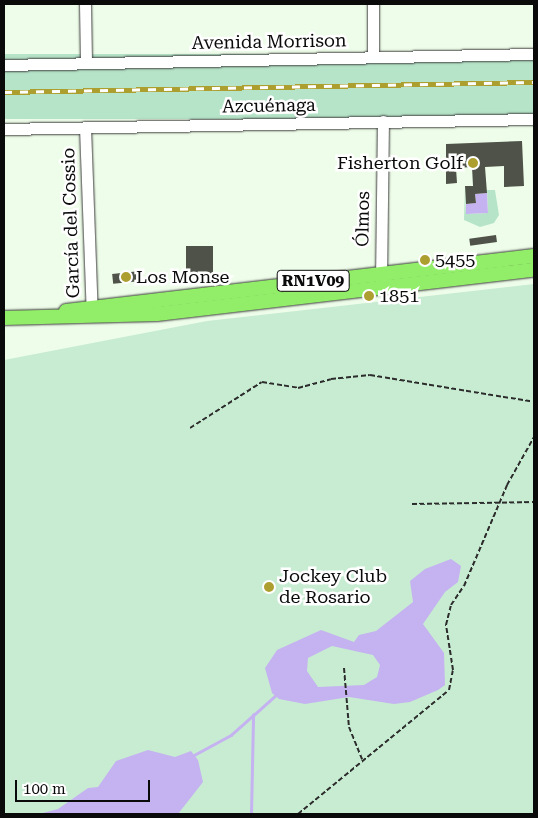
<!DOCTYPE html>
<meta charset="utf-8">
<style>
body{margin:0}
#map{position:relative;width:538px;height:818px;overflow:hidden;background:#eefde9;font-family:"Roboto Serif",serif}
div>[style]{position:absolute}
.green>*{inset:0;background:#b6e4c9;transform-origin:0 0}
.pitch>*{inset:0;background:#c7ecd2}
.water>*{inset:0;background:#c5b2f0}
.stream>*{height:2.5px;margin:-1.25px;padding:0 1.25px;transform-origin:1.25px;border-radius:1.25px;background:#c5b2f0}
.building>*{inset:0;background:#4e5248;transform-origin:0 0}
.path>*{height:2px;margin-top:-1px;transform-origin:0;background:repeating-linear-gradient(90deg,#2c2c2c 0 5px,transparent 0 7.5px)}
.roads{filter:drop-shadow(0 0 1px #3d3d3d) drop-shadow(0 0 1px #3d3d3d)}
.minor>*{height:11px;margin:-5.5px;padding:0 5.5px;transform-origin:5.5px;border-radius:5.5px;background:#fff}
.major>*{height:14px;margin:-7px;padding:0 7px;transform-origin:7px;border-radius:7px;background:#92ed69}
.rail>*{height:4.5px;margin-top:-2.25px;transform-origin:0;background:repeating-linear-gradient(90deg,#fff 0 8px,#ad9f2f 0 16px);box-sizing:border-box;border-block:1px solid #ad9f2f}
.dots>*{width:14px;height:14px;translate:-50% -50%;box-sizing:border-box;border:2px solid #fff;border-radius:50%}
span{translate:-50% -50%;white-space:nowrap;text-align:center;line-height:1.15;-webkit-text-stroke:5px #fff;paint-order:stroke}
.shield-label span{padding:1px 4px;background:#fff;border:1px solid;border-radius:4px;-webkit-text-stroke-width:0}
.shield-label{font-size:16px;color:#0a0a0a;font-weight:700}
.street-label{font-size:18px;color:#0a0a0a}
.poi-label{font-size:18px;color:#0a0a0a}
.right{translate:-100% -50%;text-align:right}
.left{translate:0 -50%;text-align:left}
.frame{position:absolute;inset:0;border:5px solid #0a0a0a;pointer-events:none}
.scale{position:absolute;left:15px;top:780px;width:135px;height:22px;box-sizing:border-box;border:2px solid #0a0a0a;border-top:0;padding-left:6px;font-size:15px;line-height:18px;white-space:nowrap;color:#0a0a0a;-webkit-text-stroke:4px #fff;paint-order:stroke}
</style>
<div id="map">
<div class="green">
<i style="left:534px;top:54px;width:65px;height:530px;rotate:90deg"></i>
<i style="clip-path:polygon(494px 184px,499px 215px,494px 223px,480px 227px,464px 220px,465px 186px,466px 214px,488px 213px,487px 190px,495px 190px)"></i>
</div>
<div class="pitch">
<i style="clip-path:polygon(534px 284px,534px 814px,4px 814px,4px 360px,207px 321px)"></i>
</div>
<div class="water">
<i style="clip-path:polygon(487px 193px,488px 213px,466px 214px,466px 204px,476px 203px,475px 194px)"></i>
<i style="clip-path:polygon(evenodd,451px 559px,461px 566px,458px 582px,445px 592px,423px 624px,444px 653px,445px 685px,438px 690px,410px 702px,394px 704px,349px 697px,305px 704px,279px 699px,272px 693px,265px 668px,277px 650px,321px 630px,354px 642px,359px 635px,376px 631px,413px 602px,410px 581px,425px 569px,451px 559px,332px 646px,373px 655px,380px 665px,377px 677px,364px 685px,318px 687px,307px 671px,308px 658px,332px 646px)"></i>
<i style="clip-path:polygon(148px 750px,175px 757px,191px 751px,198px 760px,203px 782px,178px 814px,39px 814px,58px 809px,88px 788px,98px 787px,116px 761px)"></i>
</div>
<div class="stream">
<i style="left:194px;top:755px;width:42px;rotate:-28.4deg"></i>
<i style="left:231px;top:735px;width:59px;rotate:-41.6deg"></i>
<i style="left:251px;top:814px;width:99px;rotate:-88.8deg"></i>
</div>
<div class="building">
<i style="clip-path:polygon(522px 141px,524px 186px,504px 187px,504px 166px,485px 167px,487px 193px,475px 194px,476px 203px,466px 204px,465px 186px,473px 186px,472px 167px,456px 168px,457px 183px,446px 184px,446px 144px)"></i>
<i style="left:496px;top:235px;width:7px;height:27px;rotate:82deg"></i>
<i style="left:186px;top:246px;width:27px;height:30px"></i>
<i style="left:140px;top:271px;width:10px;height:28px;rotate:84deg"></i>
</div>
<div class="path">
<i style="left:190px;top:428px;width:85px;rotate:-32.6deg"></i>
<i style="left:262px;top:382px;width:36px;rotate:9deg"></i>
<i style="left:298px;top:388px;width:34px;rotate:-15deg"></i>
<i style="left:331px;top:379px;width:39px;rotate:-6deg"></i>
<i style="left:370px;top:375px;width:166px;rotate:9.3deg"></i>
<i style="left:412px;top:504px;width:122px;rotate:-0.9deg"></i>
<i style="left:344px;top:668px;width:59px;rotate:85.2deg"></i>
<i style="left:349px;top:727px;width:35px;rotate:68deg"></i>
<i style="left:298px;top:814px;width:195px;rotate:-39.4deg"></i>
<i style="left:449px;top:690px;width:20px;rotate:-79deg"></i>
<i style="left:453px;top:670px;width:46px;rotate:-98.8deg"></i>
<i style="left:446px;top:625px;width:21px;rotate:-76deg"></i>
<i style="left:451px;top:605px;width:23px;rotate:-56deg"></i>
<i style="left:464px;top:586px;width:110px;rotate:-66.9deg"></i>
<i style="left:507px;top:485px;width:55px;rotate:-60.6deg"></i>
</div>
<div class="roads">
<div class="minor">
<i style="left:85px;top:4px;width:59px;rotate:89deg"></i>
<i style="left:373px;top:57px;width:53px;rotate:-90deg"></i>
<i style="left:4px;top:65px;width:530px;rotate:-1.19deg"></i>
<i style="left:85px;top:127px;width:188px;rotate:87.9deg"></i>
<i style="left:4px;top:129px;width:530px;rotate:-1.08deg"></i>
<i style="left:381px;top:282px;width:161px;rotate:-89.3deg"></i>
</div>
<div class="major">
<i style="left:66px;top:311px;width:471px;rotate:-6.7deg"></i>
<i style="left:4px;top:318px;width:153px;rotate:-1.5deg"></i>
<i style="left:157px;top:314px;width:380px;rotate:-6.7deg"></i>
</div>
</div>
<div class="rail">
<i style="left:4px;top:92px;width:530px;rotate:-1.08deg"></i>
</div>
<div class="dots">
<i style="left:473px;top:163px;background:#ad9f2f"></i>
<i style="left:425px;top:260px;background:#ad9f2f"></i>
<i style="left:126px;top:277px;background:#ad9f2f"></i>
<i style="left:369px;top:296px;background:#ad9f2f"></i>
<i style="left:269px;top:587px;background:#ad9f2f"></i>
</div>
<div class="shield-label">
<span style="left:313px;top:281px">RN1V09</span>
</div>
<div class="street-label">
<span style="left:269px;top:42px;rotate:-1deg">Avenida Morrison</span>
<span style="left:269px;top:106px;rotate:-1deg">Azcuénaga</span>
<span style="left:363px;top:219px;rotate:-89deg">Ólmos</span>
<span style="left:71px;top:223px;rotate:-92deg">García del Cossio</span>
</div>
<div class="poi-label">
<span class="right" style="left:463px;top:163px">Fisherton Golf</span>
<span class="left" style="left:435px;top:260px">5455</span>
<span class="left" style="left:136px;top:277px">Los Monse</span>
<span class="left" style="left:379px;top:296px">1851</span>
<span class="left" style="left:279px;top:587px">Jockey Club<br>de Rosario</span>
</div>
<div class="frame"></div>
<div class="scale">100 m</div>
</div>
